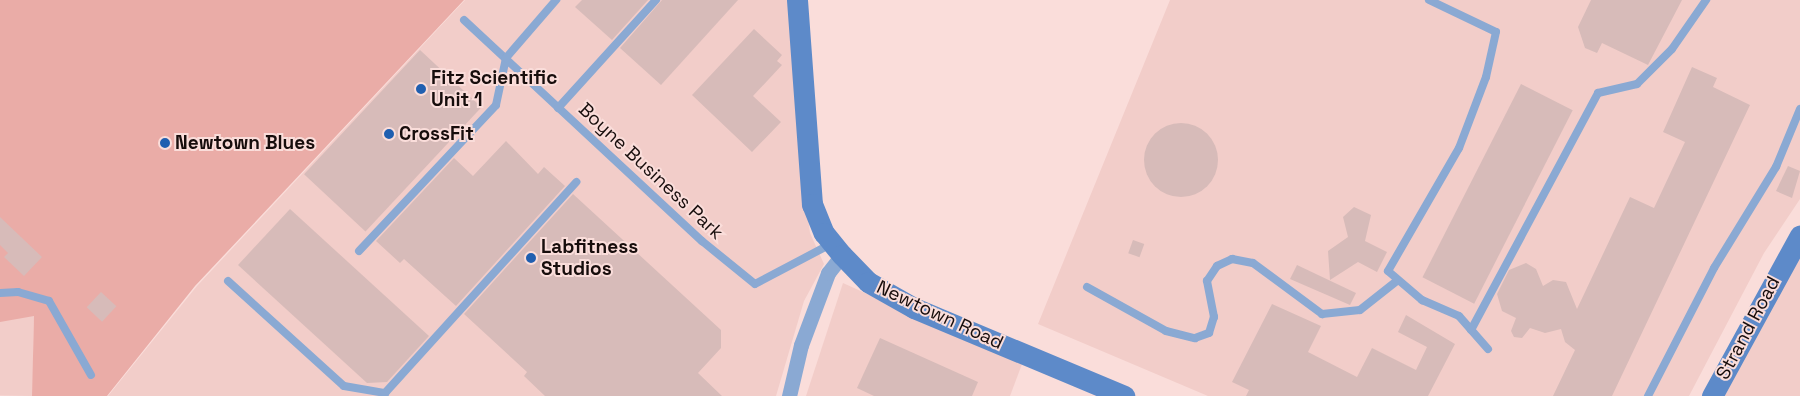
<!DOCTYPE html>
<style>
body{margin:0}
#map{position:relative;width:1800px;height:396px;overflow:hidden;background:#faddda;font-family:"Space Grotesk",sans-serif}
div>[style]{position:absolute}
.built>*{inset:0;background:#f2cdc9;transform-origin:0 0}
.green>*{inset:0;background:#eaaca7}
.building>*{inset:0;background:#d7bbb9;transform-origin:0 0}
.round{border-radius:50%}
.lane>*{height:8px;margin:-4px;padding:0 4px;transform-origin:4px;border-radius:4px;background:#8aa9d3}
.street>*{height:15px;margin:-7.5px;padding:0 7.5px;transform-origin:7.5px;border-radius:7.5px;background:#8aa9d3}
.secondary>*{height:21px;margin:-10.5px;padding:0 10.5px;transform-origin:10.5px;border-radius:10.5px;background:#5d8ac9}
.dots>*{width:14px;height:14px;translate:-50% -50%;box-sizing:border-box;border:2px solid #faddda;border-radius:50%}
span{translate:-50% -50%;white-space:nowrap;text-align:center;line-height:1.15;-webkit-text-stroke:4px #faddda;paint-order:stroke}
.poi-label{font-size:19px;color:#170d0c;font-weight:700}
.left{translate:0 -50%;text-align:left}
.street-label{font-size:19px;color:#170d0c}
</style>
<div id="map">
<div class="built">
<i style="clip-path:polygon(465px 0,789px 0,800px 160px,810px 233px,824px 264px,804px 301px,776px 396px,108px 396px,197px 286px)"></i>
<i style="clip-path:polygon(1170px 0,1800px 0,1800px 199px,1764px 253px,1689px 396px,1208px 396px,1038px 324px)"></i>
<i style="clip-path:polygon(1800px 252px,1800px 396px,1723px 396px)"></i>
<i style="clip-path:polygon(843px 283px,1022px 364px,1010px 396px,806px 396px)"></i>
<i style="left:34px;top:316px;width:80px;height:35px;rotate:91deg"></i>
</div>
<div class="green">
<i style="clip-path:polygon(0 0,464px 0,195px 286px,107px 396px,32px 396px,34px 316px,0 322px)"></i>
</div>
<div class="building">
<i style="clip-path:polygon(582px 0,648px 0,612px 40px,575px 7px)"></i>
<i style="clip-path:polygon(662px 0,738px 0,661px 85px,620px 48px)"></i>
<i style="clip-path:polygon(1591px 0,1682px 0,1648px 65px,1602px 43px,1597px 53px,1585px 48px,1578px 27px)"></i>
<i style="clip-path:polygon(754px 29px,782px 55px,777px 61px,782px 65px,753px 96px,781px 122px,752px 152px,692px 95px)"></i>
<i style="left:420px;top:50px;width:84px;height:170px;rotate:43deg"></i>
<i style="clip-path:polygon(1692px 67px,1717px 78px,1713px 87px,1750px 105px,1612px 396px,1553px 396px,1575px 350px,1565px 342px,1561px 329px,1545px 333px,1530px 328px,1522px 338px,1514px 337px,1511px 331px,1516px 318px,1502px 311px,1497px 294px,1509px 270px,1526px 263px,1536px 269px,1543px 286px,1553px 280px,1566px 282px,1577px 309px,1630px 197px,1654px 208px,1685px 142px,1663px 132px)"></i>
<i style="left:1521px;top:84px;width:58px;height:217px;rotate:27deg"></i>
<i class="round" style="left:1144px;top:123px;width:74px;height:74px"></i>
<i style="clip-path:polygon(506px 141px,538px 174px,544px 167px,565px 186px,456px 306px,404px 259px,400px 263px,376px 241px,454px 158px,473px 176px)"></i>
<i style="clip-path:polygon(1788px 166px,1800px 171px,1792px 198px,1776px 191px)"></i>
<i style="clip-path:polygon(573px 194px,721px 330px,721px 348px,698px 373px,722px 396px,545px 396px,524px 376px,527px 372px,464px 314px)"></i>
<i style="clip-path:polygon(1354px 207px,1371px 215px,1365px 241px,1387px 252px,1377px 272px,1358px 262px,1330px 280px,1328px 251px,1348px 237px,1343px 217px)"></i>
<i style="clip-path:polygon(290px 209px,429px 336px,387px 382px,367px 383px,238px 265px)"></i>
<i style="clip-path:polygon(0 217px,42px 257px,24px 276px,4px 257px,8px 253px,0 245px)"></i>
<i style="left:1133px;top:240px;width:12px;height:14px;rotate:20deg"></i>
<i style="clip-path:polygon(1297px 265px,1356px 293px,1350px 305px,1290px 279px)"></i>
<i style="left:101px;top:292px;width:21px;height:21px;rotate:43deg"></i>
<i style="clip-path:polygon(1272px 304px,1321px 326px,1308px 352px,1357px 377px,1372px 348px,1416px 370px,1427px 347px,1398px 332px,1406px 315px,1455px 344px,1428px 396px,1246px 396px,1249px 390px,1232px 382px)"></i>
<i style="clip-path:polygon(880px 338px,978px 382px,972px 396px,874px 396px,857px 388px)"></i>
</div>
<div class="lane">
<i style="left:1429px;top:0;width:74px;rotate:25.5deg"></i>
<i style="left:1496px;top:32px;width:46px;rotate:102.5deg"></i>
<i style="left:1486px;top:77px;width:76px;rotate:110.8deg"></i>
<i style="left:1459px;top:148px;width:142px;rotate:120deg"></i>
<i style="left:1388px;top:271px;width:45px;rotate:40.5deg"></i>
<i style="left:1422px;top:300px;width:40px;rotate:23.4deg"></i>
<i style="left:1459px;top:316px;width:44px;rotate:48.7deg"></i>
<i style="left:464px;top:20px;width:325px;rotate:42.9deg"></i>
<i style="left:702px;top:241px;width:68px;rotate:39.1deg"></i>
<i style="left:755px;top:284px;width:86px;rotate:-27.8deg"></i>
<i style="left:558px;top:108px;width:146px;rotate:-47.8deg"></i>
<i style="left:359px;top:251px;width:200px;rotate:-46.8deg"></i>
<i style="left:496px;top:105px;width:48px;rotate:-78deg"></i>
<i style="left:506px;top:58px;width:77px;rotate:-49.2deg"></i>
<i style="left:228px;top:281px;width:156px;rotate:42.2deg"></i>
<i style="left:344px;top:386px;width:42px;rotate:9.7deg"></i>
<i style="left:385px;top:393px;width:285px;rotate:-47.8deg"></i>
<i style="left:1087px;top:287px;width:90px;rotate:29.1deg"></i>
<i style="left:1166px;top:331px;width:30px;rotate:14deg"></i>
<i style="left:1195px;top:338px;width:15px;rotate:-20deg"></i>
<i style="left:1209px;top:333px;width:17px;rotate:-73deg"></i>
<i style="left:1214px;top:317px;width:37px;rotate:-101deg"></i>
<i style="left:1207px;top:281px;width:18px;rotate:-56deg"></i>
<i style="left:1217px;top:266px;width:17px;rotate:-25deg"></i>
<i style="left:1232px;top:259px;width:21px;rotate:11deg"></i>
<i style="left:1253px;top:263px;width:86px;rotate:36.5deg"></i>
<i style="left:1322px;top:314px;width:38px;rotate:-6deg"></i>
<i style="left:1360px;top:310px;width:48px;rotate:-38.3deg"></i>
<i style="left:0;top:293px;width:18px;rotate:-3deg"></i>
<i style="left:18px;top:292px;width:32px;rotate:16deg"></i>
<i style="left:49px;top:301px;width:85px;rotate:60.4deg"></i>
<i style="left:1471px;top:330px;width:269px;rotate:-61.8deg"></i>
<i style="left:1598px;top:93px;width:40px;rotate:-13deg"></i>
<i style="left:1637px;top:84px;width:49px;rotate:-45deg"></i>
<i style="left:1672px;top:49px;width:60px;rotate:-55.2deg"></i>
<i style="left:1648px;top:396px;width:144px;rotate:-62.7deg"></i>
<i style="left:1714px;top:268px;width:119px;rotate:-58.5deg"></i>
<i style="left:1776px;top:167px;width:63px;rotate:-67.5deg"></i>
</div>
<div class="street">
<i style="left:789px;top:396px;width:52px;rotate:-76.8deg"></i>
<i style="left:801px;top:345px;width:77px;rotate:-69.4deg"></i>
<i style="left:828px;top:273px;width:23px;rotate:-52deg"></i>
</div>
<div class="secondary">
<i style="left:797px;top:0;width:205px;rotate:85.8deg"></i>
<i style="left:812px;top:204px;width:31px;rotate:68deg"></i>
<i style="left:824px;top:233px;width:28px;rotate:51deg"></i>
<i style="left:842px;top:255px;width:37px;rotate:46deg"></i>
<i style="left:868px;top:282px;width:53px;rotate:29.5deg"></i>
<i style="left:914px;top:308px;width:228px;rotate:22.7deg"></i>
<i style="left:1712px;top:396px;width:183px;rotate:-61.3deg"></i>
</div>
<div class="dots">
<i style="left:421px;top:89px;background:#205fb0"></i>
<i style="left:389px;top:134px;background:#205fb0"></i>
<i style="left:165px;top:143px;background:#205fb0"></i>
<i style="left:531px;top:258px;background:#205fb0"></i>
</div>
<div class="poi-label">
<span class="left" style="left:431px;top:89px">Fitz Scientific<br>Unit 1</span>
<span class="left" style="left:399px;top:134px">CrossFit</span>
<span class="left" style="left:175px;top:143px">Newtown Blues</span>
<span class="left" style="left:541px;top:258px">Labfitness<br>Studios</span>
</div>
<div class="street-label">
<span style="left:651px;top:171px;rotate:43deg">Boyne Business Park</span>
<span style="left:940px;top:315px;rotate:25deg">Newtown Road</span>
<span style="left:1748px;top:328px;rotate:-62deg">Strand Road</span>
</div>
</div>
